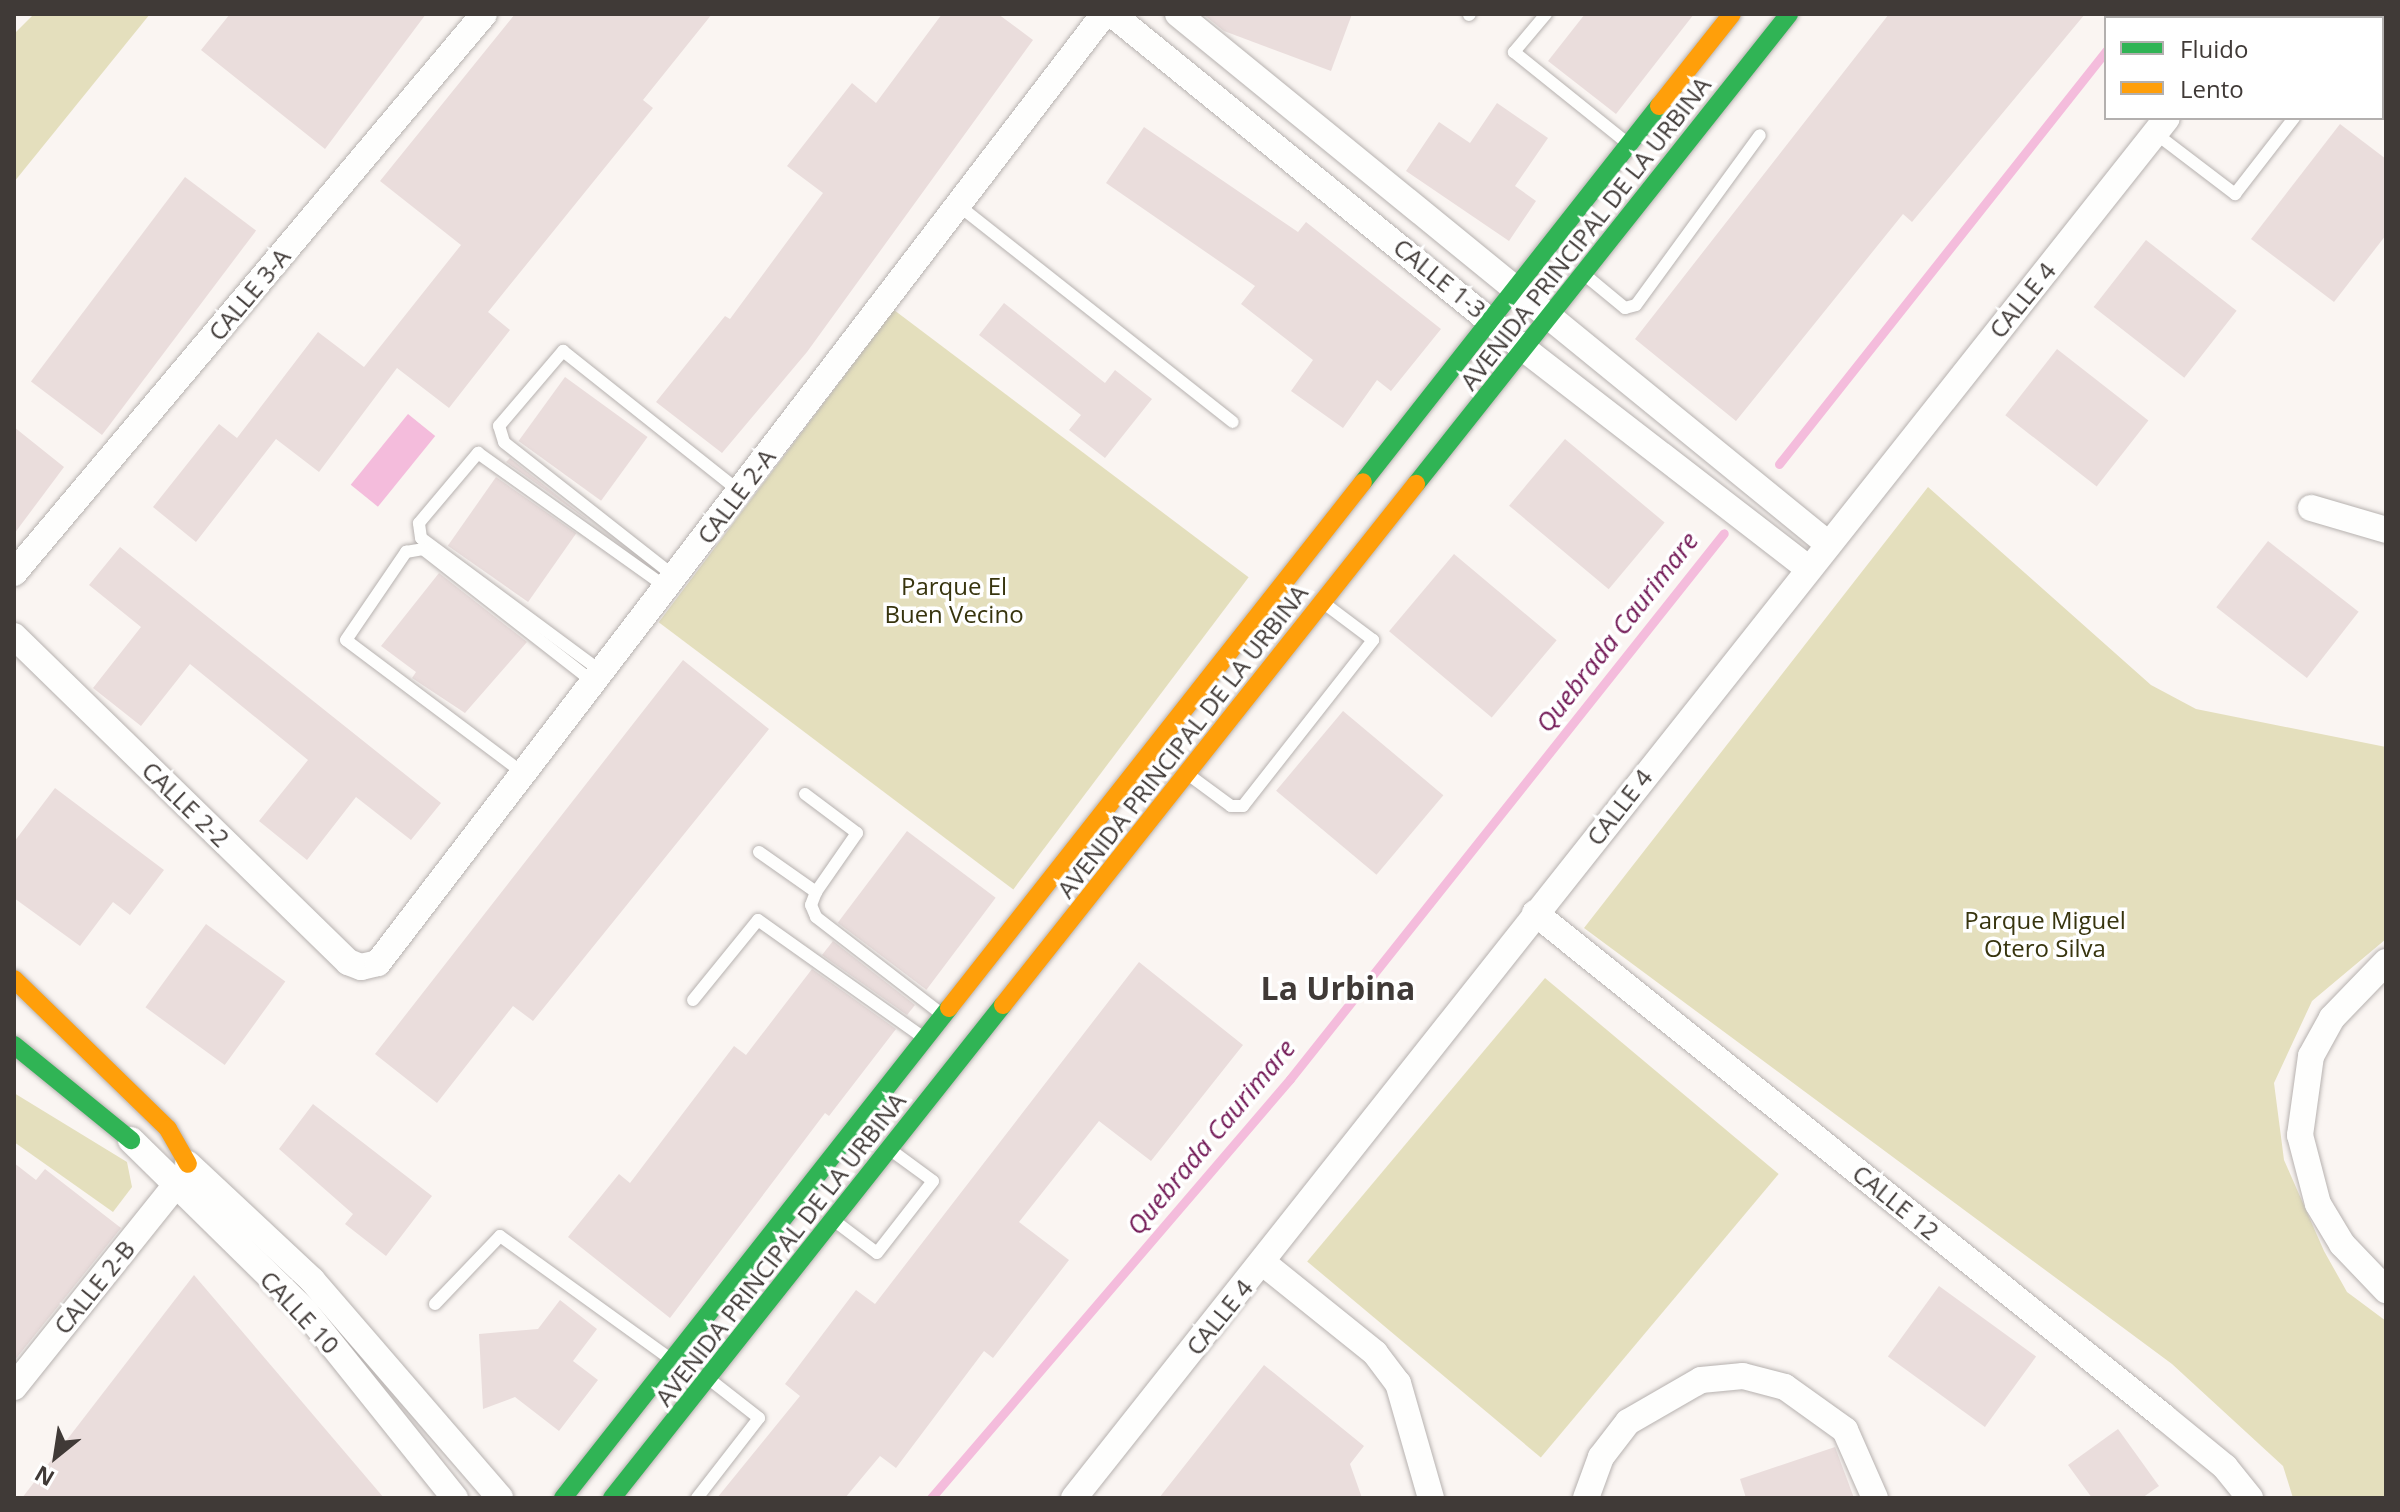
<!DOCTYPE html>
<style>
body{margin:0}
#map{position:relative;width:2400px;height:1512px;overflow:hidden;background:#faf5f2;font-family:"Open Sans",sans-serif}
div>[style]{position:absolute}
.green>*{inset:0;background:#e4dfbd;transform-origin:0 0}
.water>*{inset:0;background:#f4bcdc;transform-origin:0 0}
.stream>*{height:9px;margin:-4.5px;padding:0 4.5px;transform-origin:4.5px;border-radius:4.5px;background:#f4bcdc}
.building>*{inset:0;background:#eadddc;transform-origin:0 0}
.roads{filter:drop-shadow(0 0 2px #b7b2b0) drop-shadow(0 0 2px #b7b2b0)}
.lane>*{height:12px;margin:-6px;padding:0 6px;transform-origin:6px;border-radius:6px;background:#fefefd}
.street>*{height:26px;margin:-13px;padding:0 13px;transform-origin:13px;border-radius:13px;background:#fefefd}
.fast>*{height:18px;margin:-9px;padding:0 9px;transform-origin:9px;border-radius:9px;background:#30b455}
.slow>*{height:18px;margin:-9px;padding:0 9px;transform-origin:9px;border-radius:9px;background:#ff9f0a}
span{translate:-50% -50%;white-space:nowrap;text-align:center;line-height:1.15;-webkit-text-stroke:7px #fff;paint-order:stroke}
.street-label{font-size:24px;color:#403a37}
.park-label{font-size:24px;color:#37340e}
.water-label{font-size:26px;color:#731a57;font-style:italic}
.district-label{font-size:32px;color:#403a37;font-weight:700}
.frame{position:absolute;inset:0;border:16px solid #403a37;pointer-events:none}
.legend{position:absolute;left:2104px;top:16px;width:280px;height:104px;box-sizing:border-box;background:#fff;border:2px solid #b3b0af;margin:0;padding:10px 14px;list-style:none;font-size:24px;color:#403a37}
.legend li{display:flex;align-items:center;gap:16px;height:40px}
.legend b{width:40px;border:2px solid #b3b0af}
.north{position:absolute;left:16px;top:1416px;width:80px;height:80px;-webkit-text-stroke:6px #fff;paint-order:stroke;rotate:210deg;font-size:22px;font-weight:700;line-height:32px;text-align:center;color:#403a37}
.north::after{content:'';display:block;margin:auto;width:28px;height:36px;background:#403a37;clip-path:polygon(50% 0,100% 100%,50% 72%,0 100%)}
</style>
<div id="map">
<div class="green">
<i style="clip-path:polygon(34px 14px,150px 14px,14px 182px,14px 34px)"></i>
<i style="left:894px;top:310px;width:444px;height:391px;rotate:37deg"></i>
<i style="clip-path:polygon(1928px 487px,2151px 685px,2196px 709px,2386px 747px,2386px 939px,2312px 1001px,2274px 1083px,2284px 1160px,2324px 1251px,2347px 1292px,2386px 1321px,2386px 1498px,2293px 1498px,2283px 1466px,2172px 1364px,1584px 928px)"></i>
<i style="left:1545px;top:978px;width:305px;height:370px;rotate:40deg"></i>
<i style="clip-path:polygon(14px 1093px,127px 1162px,132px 1187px,113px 1212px,14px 1142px)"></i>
</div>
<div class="water">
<i style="left:408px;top:414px;width:35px;height:91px;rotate:39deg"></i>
</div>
<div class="stream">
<i style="left:2133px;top:18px;width:5px;rotate:-53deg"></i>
<i style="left:1779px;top:464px;width:527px;rotate:-51.63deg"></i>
<i style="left:931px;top:1498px;width:552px;rotate:-49.41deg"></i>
<i style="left:1290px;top:1079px;width:697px;rotate:-51.52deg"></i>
</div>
<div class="building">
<i style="clip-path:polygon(230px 14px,426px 14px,325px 149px,201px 50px)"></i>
<i style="clip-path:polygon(515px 14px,712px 14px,643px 100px,653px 108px,488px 312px,510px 330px,449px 408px,397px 368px,319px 472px,276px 439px,196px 542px,153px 507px,219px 424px,237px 438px,318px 332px,364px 367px,461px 245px,380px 181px)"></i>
<i style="clip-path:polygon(942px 14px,998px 14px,1033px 40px,807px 352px,722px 453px,656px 402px,725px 316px,730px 319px,823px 193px,787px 166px,852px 83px,876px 103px)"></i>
<i style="clip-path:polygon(1203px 14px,1352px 14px,1331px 71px,1224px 31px)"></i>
<i style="clip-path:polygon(1585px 14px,1694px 14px,1616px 114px,1548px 61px)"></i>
<i style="clip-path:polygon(1889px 14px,2085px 14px,1912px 222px,1903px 214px,1736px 421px,1635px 339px)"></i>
<i style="clip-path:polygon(1497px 103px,1548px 138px,1515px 186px,1536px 201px,1509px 241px,1406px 171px,1439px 122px,1470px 143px)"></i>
<i style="clip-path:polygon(2340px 124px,2386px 159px,2386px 235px,2334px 302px,2251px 239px)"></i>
<i style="clip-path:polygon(1144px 127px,1298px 232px,1306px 222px,1441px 329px,1391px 391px,1377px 380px,1343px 428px,1291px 391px,1313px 360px,1241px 304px,1255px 286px,1106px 183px)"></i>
<i style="left:185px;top:177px;width:89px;height:256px;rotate:37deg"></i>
<i style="left:2146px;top:240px;width:115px;height:85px;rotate:38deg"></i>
<i style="clip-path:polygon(1004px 303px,1105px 383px,1115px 370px,1152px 399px,1105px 458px,1069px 430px,1081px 415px,979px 335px)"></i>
<i style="left:2057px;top:349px;width:116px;height:84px;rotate:38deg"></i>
<i style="left:565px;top:377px;width:102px;height:79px;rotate:36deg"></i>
<i style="clip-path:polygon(14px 427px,64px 467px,14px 534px)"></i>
<i style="left:1565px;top:439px;width:130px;height:87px;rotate:40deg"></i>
<i style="clip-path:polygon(510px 458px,587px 519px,586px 519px,506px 462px)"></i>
<i style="left:496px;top:477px;width:98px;height:84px;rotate:35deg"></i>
<i style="left:2268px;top:541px;width:115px;height:84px;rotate:38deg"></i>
<i style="clip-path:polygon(120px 547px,441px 803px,411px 840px,356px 797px,307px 860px,259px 821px,308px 760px,190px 664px,141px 726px,93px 688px,141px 627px,89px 585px)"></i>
<i style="left:1454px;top:554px;width:134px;height:101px;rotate:40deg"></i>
<i style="clip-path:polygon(439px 573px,527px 642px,465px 713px,412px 678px,416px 672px,381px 646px)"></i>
<i style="clip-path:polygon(683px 660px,769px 729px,533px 1021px,513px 1006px,437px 1103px,375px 1054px)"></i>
<i style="left:1343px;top:711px;width:131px;height:104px;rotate:40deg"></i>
<i style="clip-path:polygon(55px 788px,164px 870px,130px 915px,113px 902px,80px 946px,14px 898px,14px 842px)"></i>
<i style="left:907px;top:831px;width:111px;height:115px;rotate:37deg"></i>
<i style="left:206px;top:924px;width:98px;height:103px;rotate:36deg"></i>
<i style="clip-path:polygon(833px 941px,915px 1005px,907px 1015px,822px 955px)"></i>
<i style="clip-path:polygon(1139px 962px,1243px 1045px,1151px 1161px,1099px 1121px,1019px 1222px,1069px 1260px,993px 1358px,984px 1351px,896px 1468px,880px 1456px,845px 1498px,717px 1498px,800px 1396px,785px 1384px,856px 1290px,875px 1304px)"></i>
<i style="clip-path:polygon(812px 969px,896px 1029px,829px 1116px,825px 1113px,670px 1318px,568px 1237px,619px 1174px,630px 1183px,734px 1046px,746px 1055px)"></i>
<i style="clip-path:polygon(313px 1104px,432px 1196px,386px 1256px,345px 1224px,353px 1214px,279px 1149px)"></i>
<i style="clip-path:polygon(14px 1163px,36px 1180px,45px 1169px,121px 1228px,14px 1361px)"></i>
<i style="clip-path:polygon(194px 1275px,384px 1498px,22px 1498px)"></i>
<i style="left:1939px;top:1286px;width:120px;height:87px;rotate:36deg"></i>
<i style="clip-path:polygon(560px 1300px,597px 1329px,573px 1361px,598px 1380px,559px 1431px,515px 1397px,483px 1409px,479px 1334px,538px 1329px)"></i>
<i style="clip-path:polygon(1264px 1365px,1364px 1446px,1350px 1464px,1362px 1498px,1159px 1498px)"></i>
<i style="clip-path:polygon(2118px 1429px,2159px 1486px,2142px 1498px,2092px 1498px,2068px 1465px)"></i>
<i style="clip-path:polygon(1835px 1447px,1854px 1498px,1746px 1498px,1740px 1479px)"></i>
</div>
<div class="roads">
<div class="lane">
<i style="left:1546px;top:14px;width:50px;rotate:130.1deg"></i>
<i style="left:1514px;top:52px;width:145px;rotate:38.8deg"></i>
<i style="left:1469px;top:15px;width:1px;rotate:-45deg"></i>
<i style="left:2155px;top:133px;width:101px;rotate:37.3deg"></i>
<i style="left:2235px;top:194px;width:96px;rotate:-52.2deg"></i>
<i style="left:958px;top:205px;width:350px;rotate:38.3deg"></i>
<i style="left:1585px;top:275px;width:52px;rotate:39.5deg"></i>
<i style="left:1625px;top:308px;width:11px;rotate:-15deg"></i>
<i style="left:1636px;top:305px;width:210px;rotate:-53.9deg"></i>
<i style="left:674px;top:576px;width:216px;rotate:-141.8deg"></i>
<i style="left:504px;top:442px;width:17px;rotate:-107deg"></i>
<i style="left:499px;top:426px;width:99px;rotate:-49.5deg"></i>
<i style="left:563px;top:351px;width:225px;rotate:38.5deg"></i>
<i style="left:602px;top:672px;width:225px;rotate:-143.5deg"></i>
<i style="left:421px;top:538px;width:15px;rotate:-98deg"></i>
<i style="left:419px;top:523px;width:92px;rotate:-49.9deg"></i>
<i style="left:478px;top:453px;width:231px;rotate:35.5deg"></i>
<i style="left:523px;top:773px;width:221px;rotate:-143.1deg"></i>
<i style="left:346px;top:640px;width:107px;rotate:-55.7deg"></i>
<i style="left:406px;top:552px;width:17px;rotate:-10deg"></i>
<i style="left:423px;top:549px;width:216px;rotate:38deg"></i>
<i style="left:1189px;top:775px;width:52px;rotate:36.4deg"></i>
<i style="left:1231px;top:806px;width:12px"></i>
<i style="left:1243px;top:806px;width:211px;rotate:-51.9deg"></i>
<i style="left:1373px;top:640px;width:60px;rotate:-143.1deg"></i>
<i style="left:805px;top:794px;width:65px;rotate:36.9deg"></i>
<i style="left:857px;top:833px;width:72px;rotate:124.8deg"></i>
<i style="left:816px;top:892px;width:14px;rotate:111deg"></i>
<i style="left:811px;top:905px;width:13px;rotate:67deg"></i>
<i style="left:816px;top:917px;width:157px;rotate:37.7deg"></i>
<i style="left:759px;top:852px;width:70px;rotate:35.1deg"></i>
<i style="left:693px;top:1000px;width:103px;rotate:-50.9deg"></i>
<i style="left:758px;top:920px;width:200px;rotate:35.4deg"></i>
<i style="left:836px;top:1222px;width:51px;rotate:37.1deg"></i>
<i style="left:877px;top:1253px;width:91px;rotate:-52.1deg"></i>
<i style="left:933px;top:1181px;width:51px;rotate:-143.8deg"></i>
<i style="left:435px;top:1304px;width:94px;rotate:-46.3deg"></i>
<i style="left:500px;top:1236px;width:207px;rotate:35.8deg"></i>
<i style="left:697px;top:1498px;width:101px;rotate:-52.2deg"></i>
<i style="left:759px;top:1418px;width:63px;rotate:-142deg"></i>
</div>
<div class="street">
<i style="left:1112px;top:14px;width:530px;rotate:39.1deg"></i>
<i style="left:1523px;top:348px;width:360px;rotate:37.7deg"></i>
<i style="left:1178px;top:14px;width:839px;rotate:39.19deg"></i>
<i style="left:2245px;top:18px;width:5px;rotate:-53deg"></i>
<i style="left:2311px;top:508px;width:78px;rotate:16.3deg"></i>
<i style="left:14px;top:573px;width:730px;rotate:-49.94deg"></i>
<i style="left:14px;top:636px;width:467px;rotate:44.3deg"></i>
<i style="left:348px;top:962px;width:14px;rotate:21deg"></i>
<i style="left:361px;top:967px;width:17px;rotate:-13deg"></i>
<i style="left:378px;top:963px;width:1195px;rotate:-52.58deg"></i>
<i style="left:1535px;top:913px;width:806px;rotate:38.7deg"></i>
<i style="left:2164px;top:1417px;width:79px;rotate:39.3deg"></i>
<i style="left:2225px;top:1467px;width:40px;rotate:51deg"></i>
<i style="left:2386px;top:962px;width:78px;rotate:134deg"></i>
<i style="left:2332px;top:1018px;width:43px;rotate:118.9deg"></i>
<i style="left:2311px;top:1056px;width:80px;rotate:97.9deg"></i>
<i style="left:2300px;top:1135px;width:71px;rotate:75.4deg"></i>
<i style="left:2318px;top:1204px;width:47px;rotate:59deg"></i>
<i style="left:2342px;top:1244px;width:64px;rotate:46.3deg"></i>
<i style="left:131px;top:1140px;width:244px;rotate:44.5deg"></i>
<i style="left:305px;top:1311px;width:240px;rotate:51.3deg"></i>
<i style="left:188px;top:1164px;width:170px;rotate:43.1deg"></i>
<i style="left:312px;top:1280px;width:288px;rotate:49.2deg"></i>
<i style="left:1262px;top:1262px;width:145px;rotate:38.8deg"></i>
<i style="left:1375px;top:1353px;width:38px;rotate:53deg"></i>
<i style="left:1398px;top:1383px;width:120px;rotate:74deg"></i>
<i style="left:14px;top:1387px;width:258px;rotate:-51.3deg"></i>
<i style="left:1074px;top:1498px;width:1760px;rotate:-51.62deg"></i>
<i style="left:1586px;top:1498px;width:44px;rotate:-69.9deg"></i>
<i style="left:1601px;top:1457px;width:44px;rotate:-52.4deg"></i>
<i style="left:1628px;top:1422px;width:84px;rotate:-29.9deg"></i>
<i style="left:1701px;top:1380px;width:42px;rotate:-5.4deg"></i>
<i style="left:1743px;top:1376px;width:43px;rotate:14.7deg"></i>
<i style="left:1785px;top:1387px;width:74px;rotate:35.6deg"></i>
<i style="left:1845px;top:1430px;width:74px;rotate:66.2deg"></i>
</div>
<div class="fast">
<i style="left:1363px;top:482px;width:479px;rotate:-51.8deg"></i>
<i style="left:1416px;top:484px;width:600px;rotate:-51.56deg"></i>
<i style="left:14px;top:1045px;width:151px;rotate:39.1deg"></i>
<i style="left:563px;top:1498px;width:624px;rotate:-51.77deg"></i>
<i style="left:612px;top:1498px;width:629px;rotate:-51.58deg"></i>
</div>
<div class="slow">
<i style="left:1659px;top:106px;width:117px;rotate:-51.6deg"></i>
<i style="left:14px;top:979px;width:215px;rotate:44.2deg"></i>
<i style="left:168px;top:1129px;width:40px;rotate:60.3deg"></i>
<i style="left:1003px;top:1005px;width:665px;rotate:-51.6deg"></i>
<i style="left:949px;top:1008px;width:669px;rotate:-51.79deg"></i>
</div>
</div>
<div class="street-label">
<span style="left:1585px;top:233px;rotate:-52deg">AVENIDA PRINCIPAL DE LA URBINA</span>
<span style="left:1440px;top:278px;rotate:39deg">CALLE 1-3</span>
<span style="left:249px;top:294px;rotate:-50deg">CALLE 3-A</span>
<span style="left:2022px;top:300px;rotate:-51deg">CALLE 4</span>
<span style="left:736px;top:496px;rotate:-53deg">CALLE 2-A</span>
<span style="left:1182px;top:741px;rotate:-52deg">AVENIDA PRINCIPAL DE LA URBINA</span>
<span style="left:186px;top:804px;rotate:44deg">CALLE 2-2</span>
<span style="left:1619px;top:807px;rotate:-52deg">CALLE 4</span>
<span style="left:1896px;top:1202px;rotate:39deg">CALLE 12</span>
<span style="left:780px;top:1249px;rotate:-52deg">AVENIDA PRINCIPAL DE LA URBINA</span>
<span style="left:94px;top:1287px;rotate:-51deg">CALLE 2-B</span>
<span style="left:300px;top:1312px;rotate:47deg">CALLE 10</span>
<span style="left:1219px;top:1317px;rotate:-51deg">CALLE 4</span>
</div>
<div class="park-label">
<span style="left:954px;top:600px">Parque El<br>Buen Vecino</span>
<span style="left:2045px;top:934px">Parque Miguel<br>Otero Silva</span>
</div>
<div class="water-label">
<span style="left:1617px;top:632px;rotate:-52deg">Quebrada Caurimare</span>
<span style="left:1211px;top:1137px;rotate:-50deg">Quebrada Caurimare</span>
</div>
<div class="district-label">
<span style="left:1338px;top:988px">La Urbina</span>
</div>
<div class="frame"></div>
<ul class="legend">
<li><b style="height:10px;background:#30b455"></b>Fluido</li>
<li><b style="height:10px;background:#ff9f0a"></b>Lento</li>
</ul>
<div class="north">N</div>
</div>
